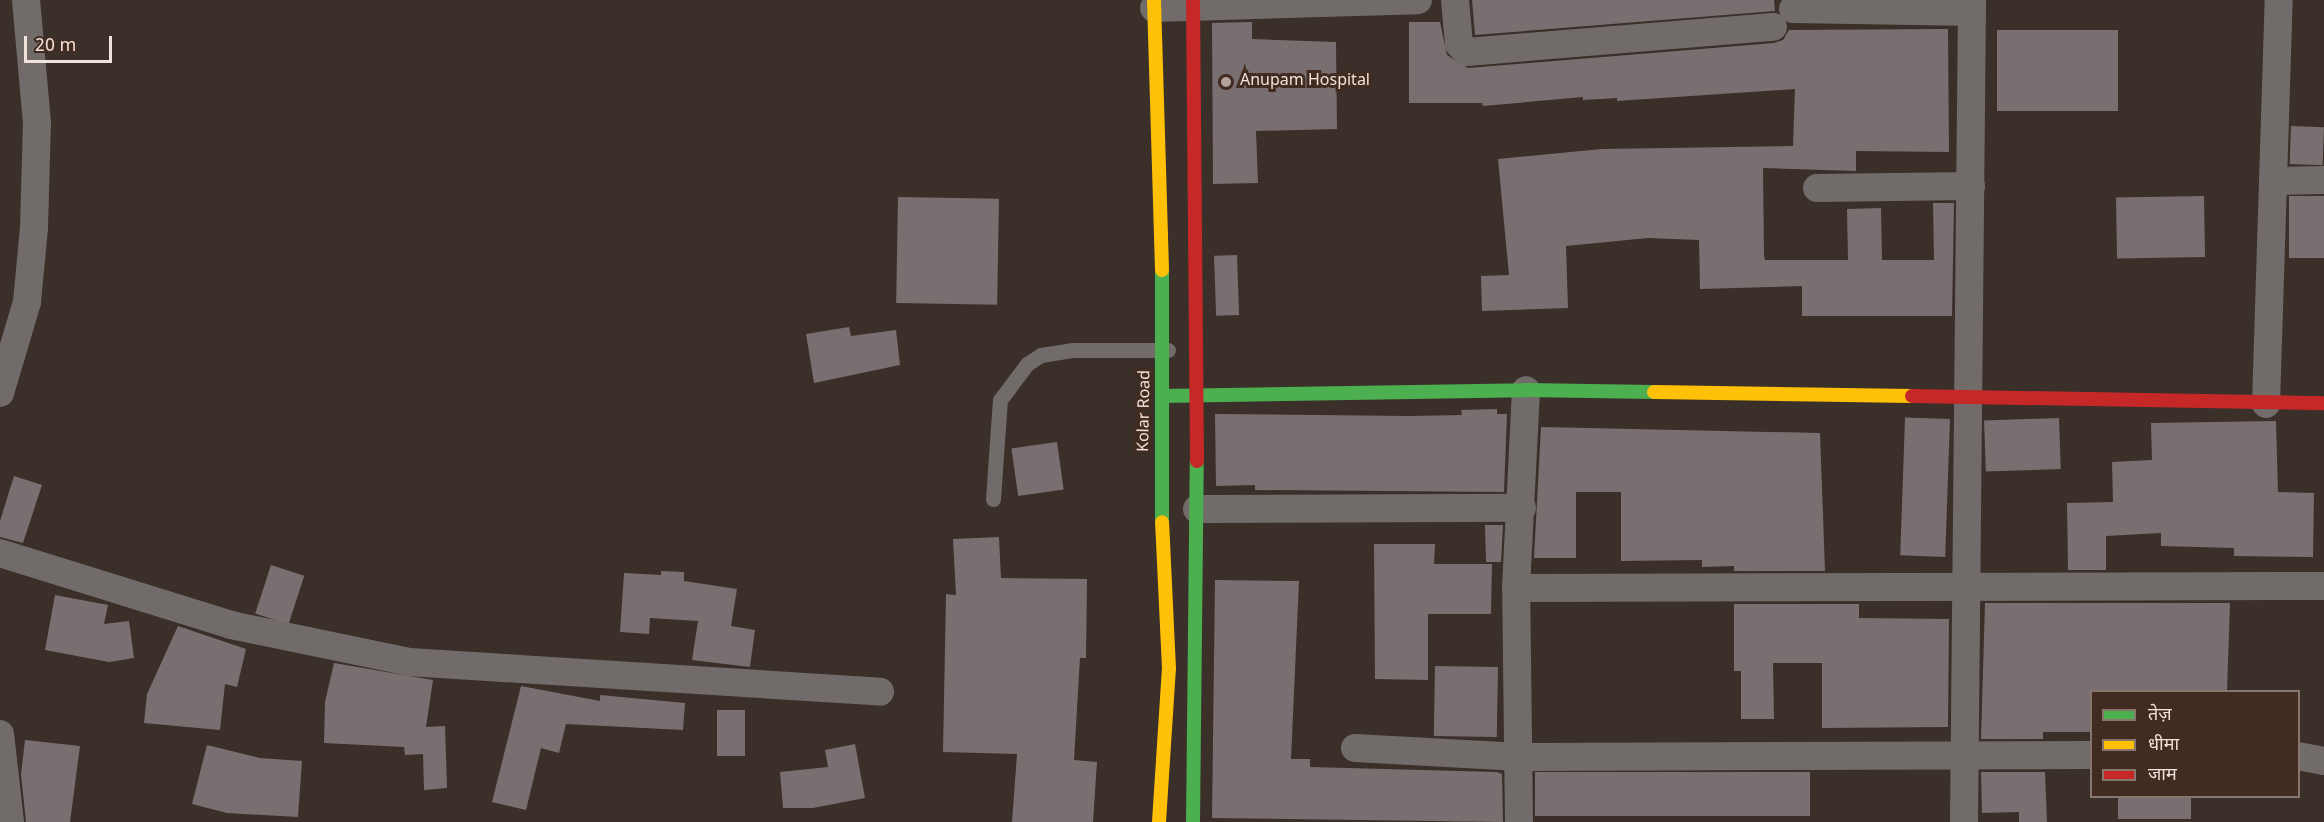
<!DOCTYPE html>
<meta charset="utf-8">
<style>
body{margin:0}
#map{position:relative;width:2324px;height:822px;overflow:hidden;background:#3a2f29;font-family:Georgia,"Noto Sans Devanagari",serif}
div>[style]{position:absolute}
.building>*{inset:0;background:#796f70;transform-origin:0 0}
.lane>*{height:15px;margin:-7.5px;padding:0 7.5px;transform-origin:7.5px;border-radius:7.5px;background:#716c6a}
.street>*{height:28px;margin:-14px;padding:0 14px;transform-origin:14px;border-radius:14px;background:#716c6a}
.fast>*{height:14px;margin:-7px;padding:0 7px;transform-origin:7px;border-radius:7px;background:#4caf50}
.slow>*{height:14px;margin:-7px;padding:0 7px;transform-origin:7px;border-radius:7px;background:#ffc107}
.jam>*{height:14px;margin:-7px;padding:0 7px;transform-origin:7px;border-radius:7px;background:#c62828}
.dots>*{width:16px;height:16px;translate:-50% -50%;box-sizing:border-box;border:3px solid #422c21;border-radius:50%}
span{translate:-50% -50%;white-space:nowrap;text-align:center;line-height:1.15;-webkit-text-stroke:6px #422c21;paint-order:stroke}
.poi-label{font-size:16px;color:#f1e2db}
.left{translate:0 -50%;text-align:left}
.street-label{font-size:16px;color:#f1e2db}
.legend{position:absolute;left:2090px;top:690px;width:210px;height:108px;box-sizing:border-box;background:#422c21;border:2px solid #88756b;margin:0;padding:8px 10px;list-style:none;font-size:18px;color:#f1e2db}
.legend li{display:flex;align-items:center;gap:12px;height:30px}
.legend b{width:30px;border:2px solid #88756b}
.scale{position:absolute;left:24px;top:36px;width:88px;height:27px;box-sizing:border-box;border:3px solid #f1e2db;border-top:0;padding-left:8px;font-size:18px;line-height:21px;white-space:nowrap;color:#f1e2db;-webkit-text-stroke:4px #422c21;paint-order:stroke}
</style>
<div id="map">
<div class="building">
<i style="clip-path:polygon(1472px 0,1774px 0,1775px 11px,1475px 35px)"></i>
<i style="clip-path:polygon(1252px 22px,1252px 39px,1336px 42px,1337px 129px,1256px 131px,1258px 183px,1213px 184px,1212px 23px)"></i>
<i style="clip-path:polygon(1409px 22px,1440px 22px,1447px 55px,1468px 68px,1774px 43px,1783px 40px,1789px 30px,1948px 29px,1949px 152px,1856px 151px,1856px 171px,1763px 168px,1764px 255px,1765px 260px,1848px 260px,1847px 209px,1881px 208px,1882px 260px,1934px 260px,1933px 203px,1954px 203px,1952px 316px,1802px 316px,1802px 286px,1700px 289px,1699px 240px,1648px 238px,1566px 246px,1568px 308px,1482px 311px,1481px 276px,1509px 275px,1498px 159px,1602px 149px,1793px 146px,1795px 89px,1617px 101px,1617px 98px,1583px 100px,1583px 97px,1483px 106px,1482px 103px,1409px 103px)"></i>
<i style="left:1997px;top:30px;width:121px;height:81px"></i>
<i style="left:2291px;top:126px;width:33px;height:38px;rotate:2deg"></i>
<i style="left:2204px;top:196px;width:61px;height:88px;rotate:89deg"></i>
<i style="left:2324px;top:196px;width:62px;height:35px;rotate:90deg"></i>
<i style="left:898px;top:197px;width:101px;height:106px;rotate:1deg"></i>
<i style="left:1237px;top:255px;width:60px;height:23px;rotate:88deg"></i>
<i style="clip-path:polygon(849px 327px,851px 336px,896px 330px,900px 365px,814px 383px,806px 334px)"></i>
<i style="clip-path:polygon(1497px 409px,1497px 414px,1507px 414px,1504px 492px,1255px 490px,1255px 485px,1216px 486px,1215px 414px,1409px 416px,1462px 415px,1461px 410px)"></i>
<i style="left:2059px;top:418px;width:51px;height:75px;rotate:88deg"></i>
<i style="left:1950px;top:419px;width:138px;height:45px;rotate:92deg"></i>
<i style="clip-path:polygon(2276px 421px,2278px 492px,2314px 493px,2313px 557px,2234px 556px,2234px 548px,2161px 546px,2161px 533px,2106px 536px,2106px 570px,2068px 570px,2067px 503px,2113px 502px,2112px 462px,2152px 460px,2151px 423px)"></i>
<i style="clip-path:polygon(1541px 427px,1820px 433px,1825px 571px,1734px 571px,1734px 566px,1702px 567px,1702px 560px,1621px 561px,1621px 492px,1576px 492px,1576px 558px,1534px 558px)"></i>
<i style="left:1057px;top:442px;width:48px;height:46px;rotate:82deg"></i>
<i style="clip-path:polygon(14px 476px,42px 485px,23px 543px,0 537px,0 521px)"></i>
<i style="clip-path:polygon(1485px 525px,1503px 525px,1501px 562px,1486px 562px)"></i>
<i style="clip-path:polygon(999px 537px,1001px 578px,1087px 579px,1086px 658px,1080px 658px,1074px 760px,1097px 762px,1093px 822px,1012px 822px,1017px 754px,943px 752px,946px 594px,956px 595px,953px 539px)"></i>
<i style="clip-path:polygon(1374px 544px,1435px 544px,1434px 564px,1492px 564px,1491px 614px,1428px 614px,1428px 680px,1375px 679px)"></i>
<i style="left:271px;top:565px;width:35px;height:51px;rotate:18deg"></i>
<i style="clip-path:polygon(661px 571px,684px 572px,684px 581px,737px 589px,731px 626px,755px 630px,750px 667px,692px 660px,698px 621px,650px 618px,649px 634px,620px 632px,624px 573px,661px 575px)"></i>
<i style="clip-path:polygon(1215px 580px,1299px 581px,1291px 759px,1310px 759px,1310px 767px,1497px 772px,1502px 774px,1503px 822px,1212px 818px)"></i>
<i style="clip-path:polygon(55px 595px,108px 605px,104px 624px,129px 621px,134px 658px,109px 662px,45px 650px)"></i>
<i style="clip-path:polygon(1985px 603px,2230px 603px,2227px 692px,2091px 692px,2091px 732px,2043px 732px,2043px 739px,1981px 739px)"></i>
<i style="clip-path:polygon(1734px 604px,1859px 604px,1859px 618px,1949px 619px,1948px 727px,1822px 728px,1822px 663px,1773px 663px,1774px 719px,1741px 719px,1741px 671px,1734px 671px)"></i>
<i style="clip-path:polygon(178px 626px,246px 649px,237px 687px,225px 684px,220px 730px,144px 723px,147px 694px)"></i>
<i style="clip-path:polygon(334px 663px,433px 680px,426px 727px,445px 726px,447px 788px,424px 790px,423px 754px,405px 755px,404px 747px,324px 743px,325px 702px)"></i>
<i style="left:1435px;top:666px;width:63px;height:70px;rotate:1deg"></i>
<i style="clip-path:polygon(521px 686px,600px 701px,600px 695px,685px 703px,683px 730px,566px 724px,559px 753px,541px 748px,526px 810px,492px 802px)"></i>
<i style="left:717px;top:710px;width:28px;height:46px"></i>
<i style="clip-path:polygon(25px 740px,80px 746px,70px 822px,26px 822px,21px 774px)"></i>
<i style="clip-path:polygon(855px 744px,865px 798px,813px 808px,783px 808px,780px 772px,828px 767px,825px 750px)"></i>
<i style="clip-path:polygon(207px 745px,260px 758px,302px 761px,298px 817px,227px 813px,192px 804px)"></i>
<i style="left:1810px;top:772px;width:44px;height:275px;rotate:90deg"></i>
<i style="clip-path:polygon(1981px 772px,2045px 772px,2047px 822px,2019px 822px,2019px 812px,1982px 813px)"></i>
<i style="left:2118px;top:796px;width:73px;height:23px"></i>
</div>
<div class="lane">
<i style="left:993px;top:499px;width:99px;rotate:-86deg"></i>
<i style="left:1000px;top:400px;width:45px;rotate:-53.1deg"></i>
<i style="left:1027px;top:364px;width:17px;rotate:-33deg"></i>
<i style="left:1041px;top:355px;width:31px;rotate:-9deg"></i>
<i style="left:1072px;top:350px;width:96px"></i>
</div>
<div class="street">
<i style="left:1455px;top:0;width:44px;rotate:84.8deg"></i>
<i style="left:1459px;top:44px;width:11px;rotate:45deg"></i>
<i style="left:1467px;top:52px;width:307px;rotate:-4.7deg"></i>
<i style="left:1154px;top:8px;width:264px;rotate:-1.7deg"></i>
<i style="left:1793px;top:9px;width:179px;rotate:1deg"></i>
<i style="left:2273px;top:181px;width:51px;rotate:-1.1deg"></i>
<i style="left:1817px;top:188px;width:154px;rotate:-0.7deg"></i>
<i style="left:0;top:393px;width:95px;rotate:-73.5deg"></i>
<i style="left:27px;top:302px;width:74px;rotate:-84.6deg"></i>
<i style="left:34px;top:228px;width:105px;rotate:-88.4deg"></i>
<i style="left:37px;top:123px;width:123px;rotate:-95.1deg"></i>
<i style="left:2266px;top:404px;width:404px;rotate:-88.2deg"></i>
<i style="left:1197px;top:509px;width:325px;rotate:-0.2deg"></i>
<i style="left:0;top:553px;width:242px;rotate:17.3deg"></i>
<i style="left:231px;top:625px;width:182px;rotate:11.7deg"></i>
<i style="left:409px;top:662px;width:472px;rotate:3.6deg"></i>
<i style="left:1516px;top:588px;width:808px;rotate:-0.14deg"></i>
<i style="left:0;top:734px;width:89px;rotate:83.5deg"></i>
<i style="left:1355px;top:748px;width:165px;rotate:3.1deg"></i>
<i style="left:1520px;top:757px;width:572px;rotate:-0.2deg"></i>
<i style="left:2298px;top:756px;width:26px;rotate:11deg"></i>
<i style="left:1519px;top:822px;width:234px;rotate:-90.7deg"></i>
<i style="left:1516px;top:588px;width:198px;rotate:-87.1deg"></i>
<i style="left:1964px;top:822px;width:822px;rotate:-89.44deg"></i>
</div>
<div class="fast">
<i style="left:1162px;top:396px;width:364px;rotate:-0.9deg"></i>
<i style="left:1526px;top:390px;width:128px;rotate:0.9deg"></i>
<i style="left:1162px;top:522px;width:252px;rotate:-90deg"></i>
<i style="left:1193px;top:822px;width:361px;rotate:-89.4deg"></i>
</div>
<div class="slow">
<i style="left:1154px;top:0;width:270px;rotate:88.3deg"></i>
<i style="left:1654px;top:392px;width:258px;rotate:0.9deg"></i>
<i style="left:1159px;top:822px;width:153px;rotate:-86.3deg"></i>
<i style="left:1169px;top:669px;width:147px;rotate:-92.7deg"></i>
</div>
<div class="jam">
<i style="left:1193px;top:0;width:461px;rotate:89.5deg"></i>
<i style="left:1912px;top:396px;width:412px;rotate:1deg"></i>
</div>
<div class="dots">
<i style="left:1226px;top:82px;background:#b1a39d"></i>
</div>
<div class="poi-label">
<span class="left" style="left:1240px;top:82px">Anupam Hospital</span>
</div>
<div class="street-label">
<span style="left:1146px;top:411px;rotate:-89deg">Kolar Road</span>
</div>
<ul class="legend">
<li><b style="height:8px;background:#4caf50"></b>तेज़</li>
<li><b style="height:8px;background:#ffc107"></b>धीमा</li>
<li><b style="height:8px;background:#c62828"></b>जाम</li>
</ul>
<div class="scale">20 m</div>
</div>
